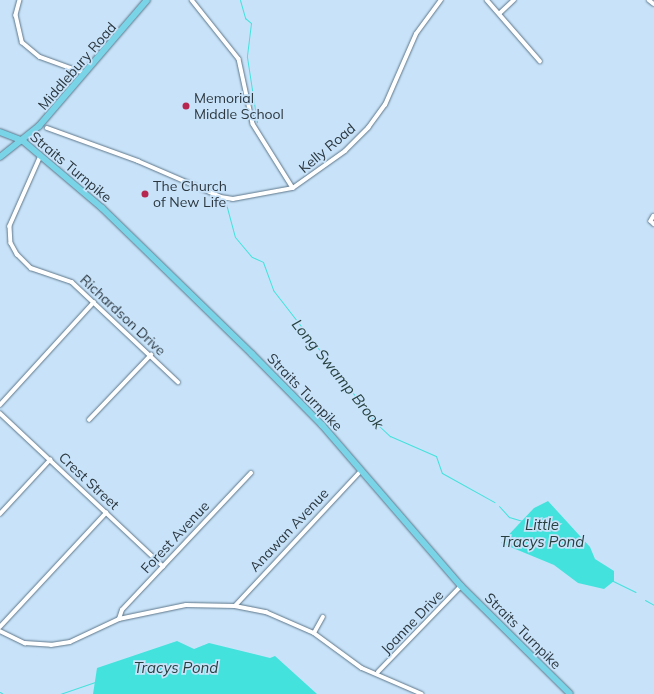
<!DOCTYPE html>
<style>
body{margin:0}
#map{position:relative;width:654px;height:694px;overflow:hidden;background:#c8e3f9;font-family:Mulish,sans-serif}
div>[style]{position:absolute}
.water>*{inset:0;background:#43e2dc}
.stream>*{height:1px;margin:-0.5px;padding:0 0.5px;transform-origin:0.5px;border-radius:0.5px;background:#43e2dc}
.roads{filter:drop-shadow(0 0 1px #5e768a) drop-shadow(0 0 1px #5e768a)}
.street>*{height:3.5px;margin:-1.75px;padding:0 1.75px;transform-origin:1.75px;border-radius:1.75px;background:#fff}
.primary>*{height:6px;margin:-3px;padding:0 3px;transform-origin:3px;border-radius:3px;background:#7ad4e8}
.dots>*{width:11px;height:11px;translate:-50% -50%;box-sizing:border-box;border:2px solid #c8e3f9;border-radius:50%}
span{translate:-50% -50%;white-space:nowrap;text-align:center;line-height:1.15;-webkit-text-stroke:3.5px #c8e3f9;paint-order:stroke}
.street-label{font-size:14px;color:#2c373f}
.poi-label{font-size:14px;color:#2c373f}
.left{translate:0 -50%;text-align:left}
.water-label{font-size:15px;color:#27403f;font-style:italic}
</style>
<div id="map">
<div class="water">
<i style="clip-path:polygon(548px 501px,590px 547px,595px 559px,614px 571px,614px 581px,604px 589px,578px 583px,554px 565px,501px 543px,534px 508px)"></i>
<i style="clip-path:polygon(177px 641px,194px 649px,209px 643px,270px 658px,275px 656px,317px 694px,93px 694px,97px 668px)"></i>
</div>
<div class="stream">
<i style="left:240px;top:0;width:19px;rotate:74deg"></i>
<i style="left:245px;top:18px;width:8px;rotate:40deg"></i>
<i style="left:251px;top:23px;width:34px;rotate:97deg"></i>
<i style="left:247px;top:57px;width:66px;rotate:81.3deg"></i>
<i style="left:225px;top:200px;width:38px;rotate:75deg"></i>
<i style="left:235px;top:237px;width:26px;rotate:50deg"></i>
<i style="left:252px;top:257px;width:12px;rotate:24deg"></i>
<i style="left:263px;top:262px;width:30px;rotate:70deg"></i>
<i style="left:273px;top:290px;width:170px;rotate:52.2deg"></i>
<i style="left:377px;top:424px;width:18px;rotate:43deg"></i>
<i style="left:390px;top:436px;width:50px;rotate:23.5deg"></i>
<i style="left:436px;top:456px;width:18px;rotate:71deg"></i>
<i style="left:442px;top:473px;width:60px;rotate:29.1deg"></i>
<i style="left:499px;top:506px;width:15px;rotate:48deg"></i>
<i style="left:509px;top:517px;width:14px;rotate:17deg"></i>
<i style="left:613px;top:581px;width:25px;rotate:26deg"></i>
<i style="left:645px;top:600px;width:10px;rotate:29deg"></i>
<i style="left:0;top:692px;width:4px;rotate:34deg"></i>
<i style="left:60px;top:694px;width:37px;rotate:-19deg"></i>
</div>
<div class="roads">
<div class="street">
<i style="left:20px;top:0;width:16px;rotate:105deg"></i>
<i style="left:16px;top:15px;width:28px;rotate:77deg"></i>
<i style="left:22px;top:42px;width:23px;rotate:40deg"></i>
<i style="left:40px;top:57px;width:47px;rotate:20deg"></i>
<i style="left:192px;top:0;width:75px;rotate:51.5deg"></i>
<i style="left:239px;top:59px;width:66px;rotate:77.8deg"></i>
<i style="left:253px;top:124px;width:75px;rotate:58deg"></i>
<i style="left:487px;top:0;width:81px;rotate:49deg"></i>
<i style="left:649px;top:0;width:6px;rotate:39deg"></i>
<i style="left:500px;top:13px;width:19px;rotate:-43deg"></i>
<i style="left:47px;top:128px;width:97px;rotate:19.9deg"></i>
<i style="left:138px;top:161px;width:90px;rotate:23.4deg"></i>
<i style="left:221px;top:197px;width:12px;rotate:9deg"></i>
<i style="left:233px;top:199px;width:61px;rotate:-10.4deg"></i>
<i style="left:293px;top:188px;width:64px;rotate:-35.4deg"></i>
<i style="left:345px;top:151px;width:33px;rotate:-45deg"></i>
<i style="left:368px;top:128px;width:29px;rotate:-54deg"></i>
<i style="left:385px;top:105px;width:77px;rotate:-66.4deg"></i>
<i style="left:416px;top:34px;width:42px;rotate:-53.7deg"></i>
<i style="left:41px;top:156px;width:77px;rotate:113.9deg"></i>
<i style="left:10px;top:226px;width:17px;rotate:87deg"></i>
<i style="left:11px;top:243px;width:13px;rotate:61deg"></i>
<i style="left:17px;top:254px;width:20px;rotate:45deg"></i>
<i style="left:31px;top:268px;width:43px;rotate:18.9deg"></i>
<i style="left:72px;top:282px;width:146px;rotate:43.3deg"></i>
<i style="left:654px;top:216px;width:6px;rotate:121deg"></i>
<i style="left:651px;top:221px;width:4px;rotate:45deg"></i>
<i style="left:0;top:405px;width:139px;rotate:-47.6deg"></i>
<i style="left:0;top:413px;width:224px;rotate:43.2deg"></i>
<i style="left:89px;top:420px;width:90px;rotate:-46.4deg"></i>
<i style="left:0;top:514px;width:74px;rotate:-47.2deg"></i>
<i style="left:235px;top:606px;width:185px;rotate:-47deg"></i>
<i style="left:119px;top:619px;width:9px;rotate:-72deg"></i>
<i style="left:122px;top:610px;width:188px;rotate:-46.7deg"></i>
<i style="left:0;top:627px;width:156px;rotate:-47.1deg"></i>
<i style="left:0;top:631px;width:28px;rotate:26deg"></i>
<i style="left:25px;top:643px;width:26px;rotate:4deg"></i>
<i style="left:51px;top:645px;width:19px;rotate:-9deg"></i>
<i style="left:70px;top:642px;width:54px;rotate:-25.1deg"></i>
<i style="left:119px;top:619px;width:68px;rotate:-11.8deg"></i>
<i style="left:186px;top:605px;width:49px;rotate:1.2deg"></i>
<i style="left:235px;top:606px;width:32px;rotate:11deg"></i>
<i style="left:266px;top:612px;width:52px;rotate:23.6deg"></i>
<i style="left:314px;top:633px;width:59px;rotate:36.1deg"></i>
<i style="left:362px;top:668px;width:65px;rotate:23.4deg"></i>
<i style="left:314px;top:633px;width:18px;rotate:-61deg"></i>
<i style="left:378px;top:672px;width:120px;rotate:-46deg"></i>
</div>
<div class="primary">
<i style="left:0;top:132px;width:25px;rotate:21deg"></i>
<i style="left:23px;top:141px;width:104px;rotate:40.3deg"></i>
<i style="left:102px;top:208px;width:209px;rotate:44.2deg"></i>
<i style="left:252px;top:354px;width:100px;rotate:45.4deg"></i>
<i style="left:322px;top:425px;width:213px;rotate:49.2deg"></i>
<i style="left:461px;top:586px;width:153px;rotate:44.7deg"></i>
<i style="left:0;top:157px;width:50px;rotate:-38.5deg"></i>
<i style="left:39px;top:126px;width:166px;rotate:-49.4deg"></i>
</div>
</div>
<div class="dots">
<i style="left:186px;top:106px;background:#b7264e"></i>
<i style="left:145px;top:194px;background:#b7264e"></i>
</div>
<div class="street-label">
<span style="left:77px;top:66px;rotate:-49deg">Middlebury Road</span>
<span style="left:327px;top:148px;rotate:-40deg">Kelly Road</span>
<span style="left:71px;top:167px;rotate:40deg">Straits Turnpike</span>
<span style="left:123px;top:315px;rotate:43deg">Richardson Drive</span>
<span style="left:305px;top:392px;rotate:46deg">Straits Turnpike</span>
<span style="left:89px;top:481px;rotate:43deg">Crest Street</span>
<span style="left:289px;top:530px;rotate:-47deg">Anawan Avenue</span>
<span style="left:175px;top:537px;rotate:-47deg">Forest Avenue</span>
<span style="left:412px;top:622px;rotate:-46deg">Joanne Drive</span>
<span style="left:523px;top:631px;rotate:45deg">Straits Turnpike</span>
</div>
<div class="poi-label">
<span class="left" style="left:194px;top:106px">Memorial<br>Middle School</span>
<span class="left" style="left:153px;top:194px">The Church<br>of New Life</span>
</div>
<div class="water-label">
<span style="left:338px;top:374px;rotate:51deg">Long Swamp Brook</span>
<span style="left:542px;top:533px">Little<br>Tracys Pond</span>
<span style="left:176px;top:668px">Tracys Pond</span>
</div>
</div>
